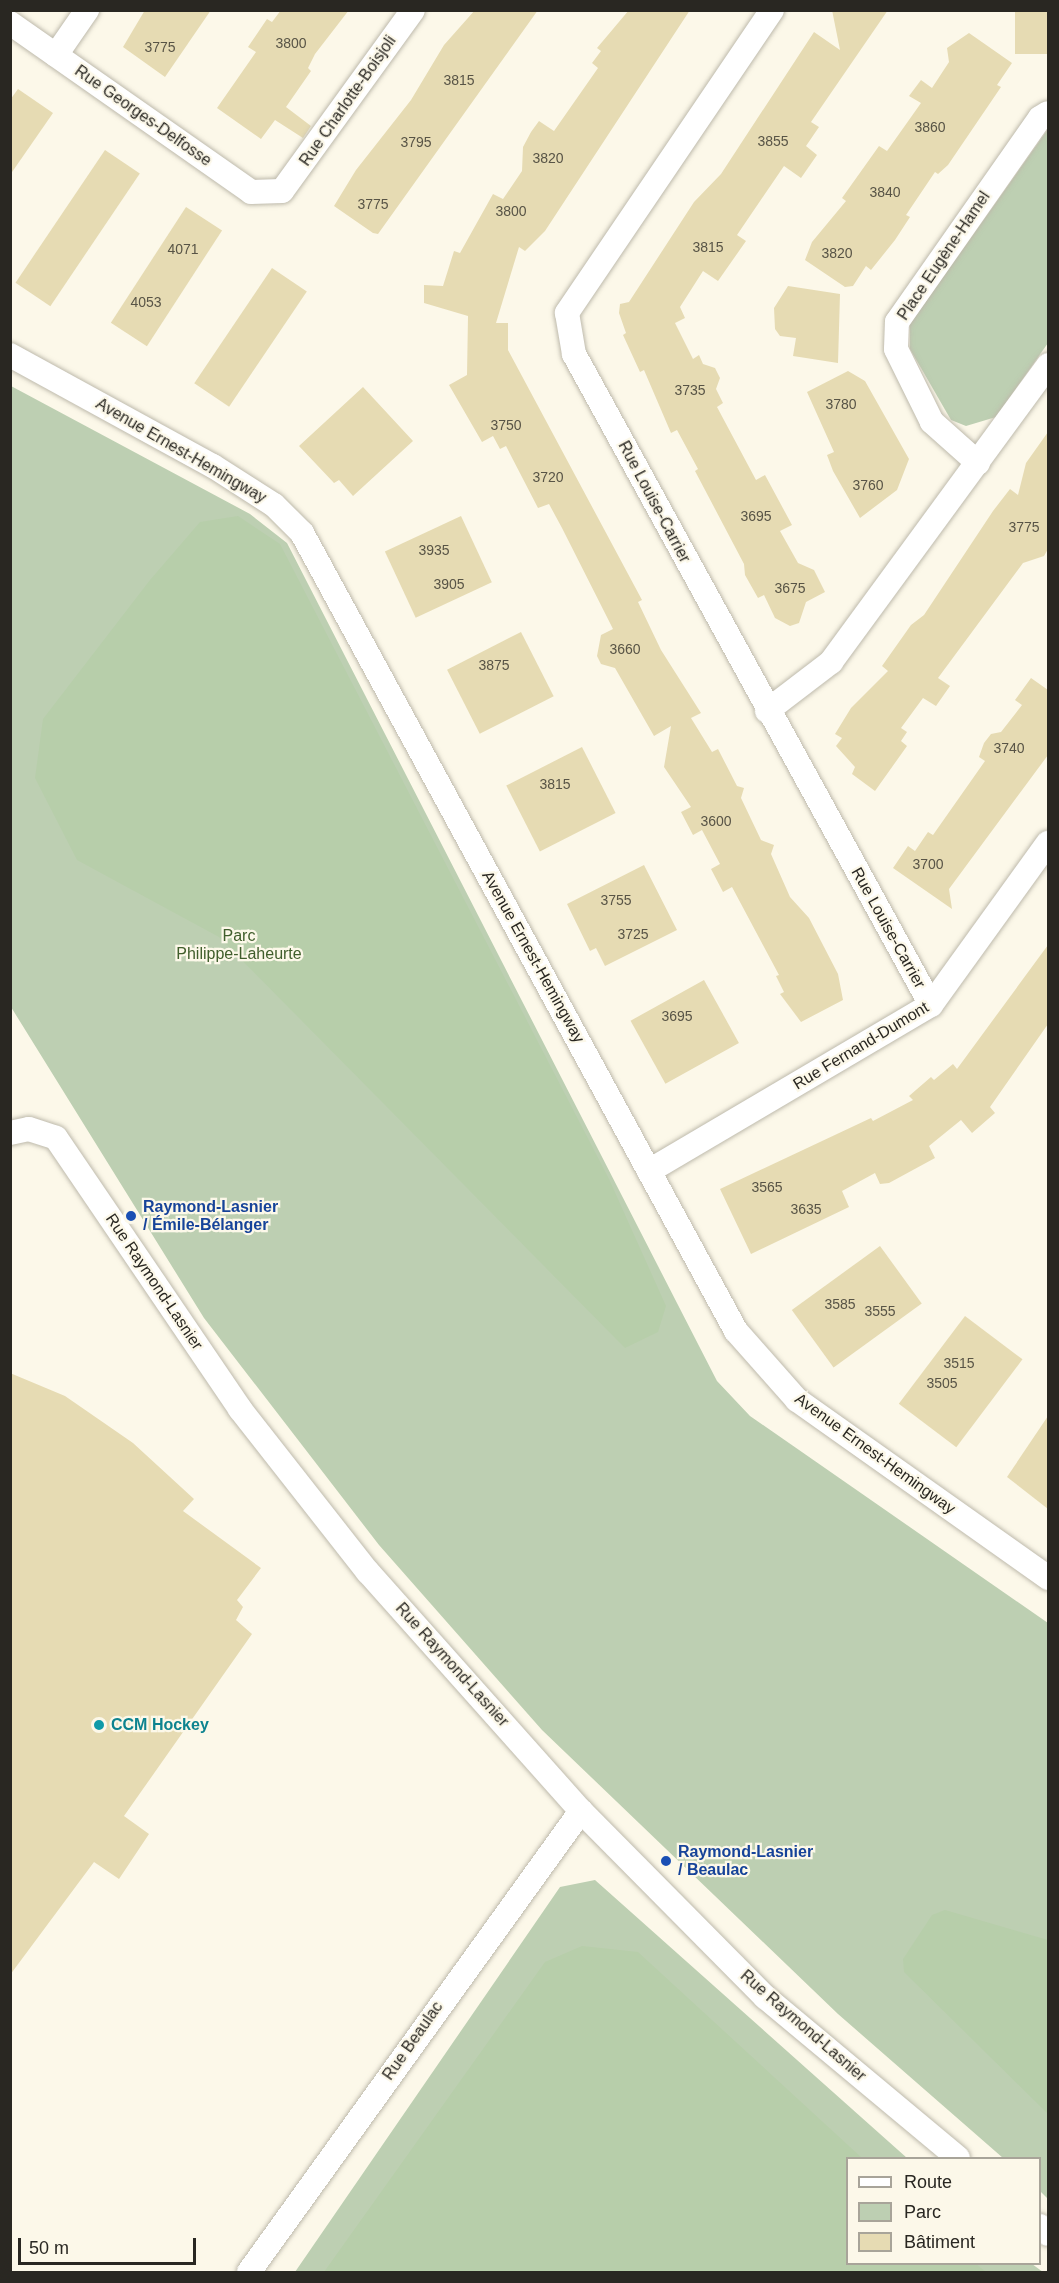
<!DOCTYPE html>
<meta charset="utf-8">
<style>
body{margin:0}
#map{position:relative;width:1059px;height:2283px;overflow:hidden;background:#fcf8e9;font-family:Arial,sans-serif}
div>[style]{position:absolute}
.green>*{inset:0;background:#bdcfb2}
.forest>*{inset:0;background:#b7ceaa}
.building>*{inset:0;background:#e6dbb3;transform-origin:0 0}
.roads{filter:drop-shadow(0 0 2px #bebaac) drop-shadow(0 0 2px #bebaac)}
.street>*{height:24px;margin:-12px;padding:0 12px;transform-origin:12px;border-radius:12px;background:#fff}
.dots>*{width:16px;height:16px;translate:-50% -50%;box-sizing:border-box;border:3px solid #fcf8e9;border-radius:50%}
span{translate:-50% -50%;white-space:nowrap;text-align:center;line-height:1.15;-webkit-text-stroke:4.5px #fcf8e9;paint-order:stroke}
.number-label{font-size:14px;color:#585446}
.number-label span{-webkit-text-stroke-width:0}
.street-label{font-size:16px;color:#292722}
.park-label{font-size:16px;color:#405e2c}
.transit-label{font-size:16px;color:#164399;font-weight:700}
.left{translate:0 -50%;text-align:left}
.culture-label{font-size:16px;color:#0d838f;font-weight:700}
.frame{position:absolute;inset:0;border:12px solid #292722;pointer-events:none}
.legend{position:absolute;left:846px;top:2157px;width:195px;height:108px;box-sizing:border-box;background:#fcf8e9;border:2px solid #a8a499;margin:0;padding:8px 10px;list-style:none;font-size:18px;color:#292722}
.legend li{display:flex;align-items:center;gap:12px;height:30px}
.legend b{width:30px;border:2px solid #a8a499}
.scale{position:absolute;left:18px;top:2238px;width:178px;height:27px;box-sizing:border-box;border:3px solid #292722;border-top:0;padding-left:8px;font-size:18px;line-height:21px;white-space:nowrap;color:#292722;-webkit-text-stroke:4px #fcf8e9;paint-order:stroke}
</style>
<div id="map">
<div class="green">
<i style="clip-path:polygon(1048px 129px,1048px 343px,996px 417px,966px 426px,951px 420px,910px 349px,910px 324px)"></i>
<i style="clip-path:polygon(11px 386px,250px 514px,287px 543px,717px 1381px,750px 1416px,1048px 1623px,1048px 2199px,1040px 2191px,1040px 2158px,1003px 2158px,838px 2014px,542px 1730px,379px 1545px,204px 1318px,11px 1007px)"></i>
<i style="clip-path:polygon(595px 1880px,907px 2158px,848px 2158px,848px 2264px,1032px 2264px,1043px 2272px,295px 2272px,560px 1887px)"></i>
</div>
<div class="forest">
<i style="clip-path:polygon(238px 516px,280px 544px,609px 1179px,666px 1306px,658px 1332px,625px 1348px,219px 937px,77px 860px,35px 778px,43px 719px,150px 580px,200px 522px)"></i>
<i style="clip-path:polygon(945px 1910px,1048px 1940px,1048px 2114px,904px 1972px,903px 1959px,932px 1915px)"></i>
<i style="clip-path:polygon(582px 1946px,638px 1952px,862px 2158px,848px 2158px,848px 2264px,976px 2264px,986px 2272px,324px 2272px,545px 1962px)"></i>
</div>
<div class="building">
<i style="clip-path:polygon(145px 10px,211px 10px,165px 77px,123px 47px)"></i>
<i style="clip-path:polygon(281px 10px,349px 10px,315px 54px,308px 68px,311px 71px,286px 107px,311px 126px,303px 138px,275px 120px,261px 139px,217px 108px,256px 52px,248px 47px,267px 19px,272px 22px)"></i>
<i style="clip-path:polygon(475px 10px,538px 10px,378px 234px,373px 233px,334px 206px,356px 170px,411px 100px,444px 45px)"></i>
<i style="clip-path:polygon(629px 10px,690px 10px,545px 231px,525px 251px,519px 247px,496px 323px,508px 323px,508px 350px,642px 600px,638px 602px,661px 650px,701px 713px,691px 718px,712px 752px,718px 749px,737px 786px,744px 788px,741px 798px,761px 840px,774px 845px,771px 854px,790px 897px,809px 918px,838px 974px,843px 1000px,801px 1022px,780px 994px,784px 992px,776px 976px,779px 975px,732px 887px,723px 892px,711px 869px,720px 864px,702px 830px,693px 835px,681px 812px,691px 807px,664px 767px,671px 726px,654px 736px,615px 668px,601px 664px,597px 656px,601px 635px,613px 629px,562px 528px,549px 504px,538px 508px,506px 446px,500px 449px,493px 436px,482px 442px,449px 385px,467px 375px,468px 316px,424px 303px,424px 285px,443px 286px,454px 251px,460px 253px,493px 194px,503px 199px,522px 171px,523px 147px,531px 132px,539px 121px,554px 131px,598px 68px,592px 63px,601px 51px,597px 48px)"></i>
<i style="clip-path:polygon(832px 10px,888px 10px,811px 122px,819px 127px,806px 146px,817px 155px,801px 178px,784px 166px,737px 235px,746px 241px,718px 281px,703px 271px,680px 307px,685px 318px,675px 323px,693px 359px,699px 355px,703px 364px,715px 368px,720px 378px,716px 389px,723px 403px,717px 407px,756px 480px,765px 475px,792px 525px,780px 531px,798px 563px,814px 570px,825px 592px,806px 602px,799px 623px,790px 626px,775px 618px,764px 595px,758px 598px,745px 575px,744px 564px,695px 471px,698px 469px,677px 430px,671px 433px,644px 370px,640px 372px,623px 335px,626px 333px,619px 313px,620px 304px,629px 302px,694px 202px,721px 174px,814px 32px,840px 50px)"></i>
<i style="left:1015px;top:10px;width:33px;height:44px"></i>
<i style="clip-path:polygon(969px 33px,1012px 63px,997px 85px,1001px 87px,948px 165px,938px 174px,935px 172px,906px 215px,910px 217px,895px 240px,871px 270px,866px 266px,853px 286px,845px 287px,805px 260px,812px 242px,846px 201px,842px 198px,879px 146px,887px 151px,921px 103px,909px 96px,921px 80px,932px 88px,949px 62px,947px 48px)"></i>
<i style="clip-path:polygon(18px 89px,53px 113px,10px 175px,10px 100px)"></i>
<i style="left:105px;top:150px;width:42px;height:160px;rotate:34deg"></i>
<i style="left:186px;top:207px;width:43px;height:138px;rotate:33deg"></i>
<i style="left:272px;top:268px;width:42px;height:139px;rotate:34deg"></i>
<i style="clip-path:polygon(788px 286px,840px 294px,838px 363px,793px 356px,796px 338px,780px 336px,775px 329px,774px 308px)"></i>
<i style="clip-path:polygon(848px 371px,865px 381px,909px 459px,897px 490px,860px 518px,833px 471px,827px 455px,834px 452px,807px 392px)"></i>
<i style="clip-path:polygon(363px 387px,413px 441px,353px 496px,339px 480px,334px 483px,299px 446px)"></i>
<i style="clip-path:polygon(1048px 432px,1048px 549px,1044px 556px,1023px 563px,938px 678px,950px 686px,936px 706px,923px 698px,901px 728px,907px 732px,901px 741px,907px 746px,875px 791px,852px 774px,855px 767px,836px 746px,842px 738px,835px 734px,851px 708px,888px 671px,882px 666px,911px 625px,924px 615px,993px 511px,1010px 489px,1018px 495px,1026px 463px)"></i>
<i style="left:461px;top:516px;width:73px;height:84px;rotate:65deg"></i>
<i style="left:521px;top:632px;width:72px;height:83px;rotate:63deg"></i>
<i style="clip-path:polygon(1031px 678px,1048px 690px,1048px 755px,949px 889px,952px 909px,893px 868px,908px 846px,915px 851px,928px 832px,933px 835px,985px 761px,979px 757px,984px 743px,991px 734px,1001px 732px,1022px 705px,1015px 700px)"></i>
<i style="left:582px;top:747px;width:74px;height:85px;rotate:63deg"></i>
<i style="clip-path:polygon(644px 865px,677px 930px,605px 966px,596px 948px,590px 951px,567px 904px)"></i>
<i style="clip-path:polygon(1048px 945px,1048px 1024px,990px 1107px,995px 1113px,972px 1133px,961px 1120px,929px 1146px,935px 1158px,889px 1183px,880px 1184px,875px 1173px,842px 1191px,849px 1207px,751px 1254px,720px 1189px,871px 1118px,873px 1121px,913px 1100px,909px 1096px,931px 1077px,934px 1080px,953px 1064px,957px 1069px)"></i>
<i style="left:704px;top:980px;width:72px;height:84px;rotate:61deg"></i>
<i style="left:880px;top:1246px;width:71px;height:109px;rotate:54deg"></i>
<i style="left:965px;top:1316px;width:72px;height:110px;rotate:37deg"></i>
<i style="clip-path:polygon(10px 1373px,65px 1396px,133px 1443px,194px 1499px,183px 1511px,261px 1568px,237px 1600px,243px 1607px,236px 1620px,252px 1634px,124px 1816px,149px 1834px,119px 1879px,94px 1862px,10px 1975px)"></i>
<i style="clip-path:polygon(1048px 1416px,1048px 1509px,1007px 1477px)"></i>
</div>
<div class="roads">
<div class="street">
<i style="left:772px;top:10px;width:366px;rotate:124.1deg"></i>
<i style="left:567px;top:313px;width:42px;rotate:80.3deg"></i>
<i style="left:574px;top:354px;width:742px;rotate:61.26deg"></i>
<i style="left:10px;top:23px;width:294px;rotate:35deg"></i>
<i style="left:251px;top:192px;width:31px;rotate:-2deg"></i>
<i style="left:282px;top:191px;width:223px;rotate:-54.1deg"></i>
<i style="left:56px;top:55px;width:55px;rotate:-55.4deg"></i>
<i style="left:10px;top:355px;width:231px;rotate:28.7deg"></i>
<i style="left:213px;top:466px;width:72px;rotate:32.6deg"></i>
<i style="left:274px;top:505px;width:40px;rotate:45deg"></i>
<i style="left:302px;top:533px;width:908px;rotate:61.46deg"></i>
<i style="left:736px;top:1331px;width:92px;rotate:48.5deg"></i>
<i style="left:797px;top:1400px;width:308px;rotate:35.3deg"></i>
<i style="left:978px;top:463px;width:62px;rotate:-138.3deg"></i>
<i style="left:932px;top:422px;width:81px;rotate:-116.3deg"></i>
<i style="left:896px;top:349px;width:27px;rotate:-88deg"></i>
<i style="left:897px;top:322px;width:249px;rotate:-55deg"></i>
<i style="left:1040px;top:118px;width:9px;rotate:-32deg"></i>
<i style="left:767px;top:711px;width:81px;rotate:-37.4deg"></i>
<i style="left:831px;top:662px;width:368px;rotate:-53.8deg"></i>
<i style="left:10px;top:1133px;width:19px;rotate:-12deg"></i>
<i style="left:29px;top:1129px;width:28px;rotate:18deg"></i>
<i style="left:56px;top:1138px;width:328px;rotate:55.8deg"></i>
<i style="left:240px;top:1409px;width:207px;rotate:51.9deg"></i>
<i style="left:368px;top:1572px;width:320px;rotate:48.3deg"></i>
<i style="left:581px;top:1811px;width:262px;rotate:45.3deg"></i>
<i style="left:765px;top:1997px;width:251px;rotate:39.8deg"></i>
<i style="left:649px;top:1171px;width:327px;rotate:-30.5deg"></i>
<i style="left:931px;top:1005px;width:200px;rotate:-54.2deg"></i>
<i style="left:1040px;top:2226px;width:11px;rotate:45deg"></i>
<i style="left:249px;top:2272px;width:568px;rotate:-54.24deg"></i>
</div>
</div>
<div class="dots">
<i style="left:131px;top:1216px;background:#1a4fb4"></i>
<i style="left:99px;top:1725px;background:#0f9aa8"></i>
<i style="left:666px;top:1861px;background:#1a4fb4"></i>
</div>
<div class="number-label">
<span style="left:291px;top:43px">3800</span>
<span style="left:160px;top:47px">3775</span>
<span style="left:459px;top:80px">3815</span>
<span style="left:930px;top:127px">3860</span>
<span style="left:773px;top:141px">3855</span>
<span style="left:416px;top:142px">3795</span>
<span style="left:548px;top:158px">3820</span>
<span style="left:885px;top:192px">3840</span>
<span style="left:373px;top:204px">3775</span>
<span style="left:511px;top:211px">3800</span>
<span style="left:708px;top:247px">3815</span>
<span style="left:183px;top:249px">4071</span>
<span style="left:837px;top:253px">3820</span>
<span style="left:146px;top:302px">4053</span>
<span style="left:690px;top:390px">3735</span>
<span style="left:841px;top:404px">3780</span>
<span style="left:506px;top:425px">3750</span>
<span style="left:548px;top:477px">3720</span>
<span style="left:868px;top:485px">3760</span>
<span style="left:756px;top:516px">3695</span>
<span style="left:1024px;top:527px">3775</span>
<span style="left:434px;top:550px">3935</span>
<span style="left:449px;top:584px">3905</span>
<span style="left:790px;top:588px">3675</span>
<span style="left:625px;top:649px">3660</span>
<span style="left:494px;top:665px">3875</span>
<span style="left:1009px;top:748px">3740</span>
<span style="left:555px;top:784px">3815</span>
<span style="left:716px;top:821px">3600</span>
<span style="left:928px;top:864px">3700</span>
<span style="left:616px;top:900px">3755</span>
<span style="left:633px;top:934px">3725</span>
<span style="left:677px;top:1016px">3695</span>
<span style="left:767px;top:1187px">3565</span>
<span style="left:806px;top:1209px">3635</span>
<span style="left:840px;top:1304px">3585</span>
<span style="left:880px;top:1311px">3555</span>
<span style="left:959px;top:1363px">3515</span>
<span style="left:942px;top:1383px">3505</span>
</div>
<div class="street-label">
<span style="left:348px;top:101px;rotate:-55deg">Rue Charlotte-Boisjoli</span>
<span style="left:143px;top:116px;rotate:35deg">Rue Georges-Delfosse</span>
<span style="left:944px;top:256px;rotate:-56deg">Place Eugène-Hamel</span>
<span style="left:181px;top:451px;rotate:30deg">Avenue Ernest-Hemingway</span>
<span style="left:654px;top:502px;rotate:62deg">Rue Louise-Carrier</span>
<span style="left:888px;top:928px;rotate:61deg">Rue Louise-Carrier</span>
<span style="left:533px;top:957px;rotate:61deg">Avenue Ernest-Hemingway</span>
<span style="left:861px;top:1046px;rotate:-31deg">Rue Fernand-Dumont</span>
<span style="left:154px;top:1282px;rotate:56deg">Rue Raymond-Lasnier</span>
<span style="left:875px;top:1454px;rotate:36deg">Avenue Ernest-Hemingway</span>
<span style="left:452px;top:1665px;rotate:48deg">Rue Raymond-Lasnier</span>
<span style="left:803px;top:2026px;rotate:41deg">Rue Raymond-Lasnier</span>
<span style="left:413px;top:2041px;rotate:-55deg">Rue Beaulac</span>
</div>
<div class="park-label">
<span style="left:239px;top:945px">Parc<br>Philippe-Laheurte</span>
</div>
<div class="transit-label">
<span class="left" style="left:143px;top:1216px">Raymond-Lasnier<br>/ Émile-Bélanger</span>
<span class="left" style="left:678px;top:1861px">Raymond-Lasnier<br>/ Beaulac</span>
</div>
<div class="culture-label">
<span class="left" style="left:111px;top:1725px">CCM Hockey</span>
</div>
<div class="frame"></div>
<ul class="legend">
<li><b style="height:8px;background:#fff"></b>Route</li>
<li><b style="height:16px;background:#bdcfb2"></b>Parc</li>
<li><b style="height:16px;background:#e6dbb3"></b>Bâtiment</li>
</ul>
<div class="scale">50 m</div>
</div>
